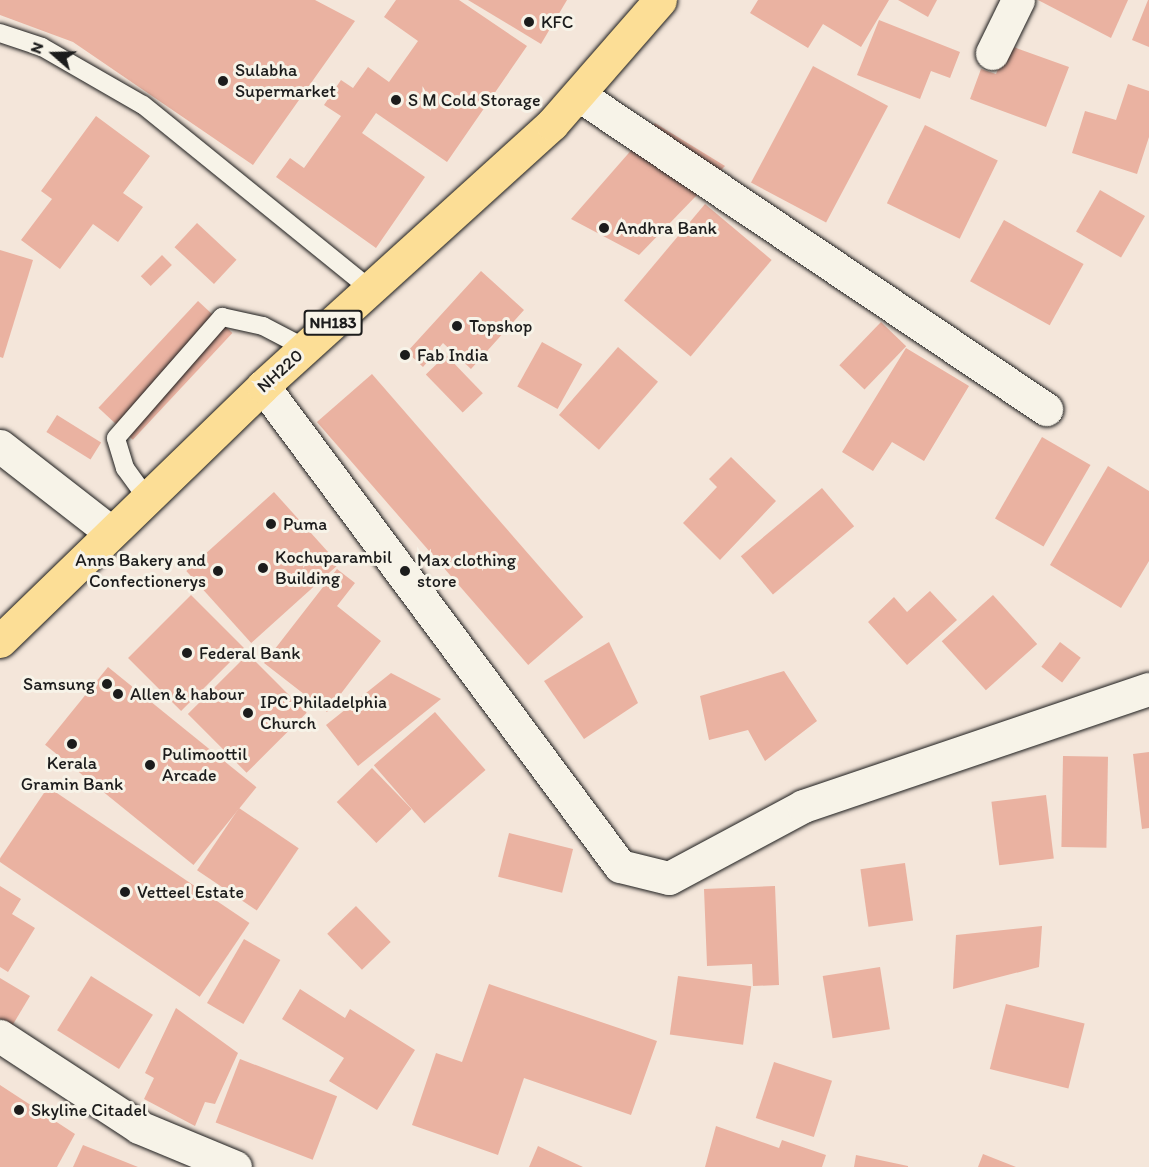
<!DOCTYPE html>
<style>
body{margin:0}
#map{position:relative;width:1149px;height:1167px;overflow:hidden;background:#f4e6da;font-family:Itim,sans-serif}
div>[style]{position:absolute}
.building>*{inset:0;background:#eab2a1;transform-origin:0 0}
.roads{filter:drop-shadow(0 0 2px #1c1c1c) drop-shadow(0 0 2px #1c1c1c)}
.lane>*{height:18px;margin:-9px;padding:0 9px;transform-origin:9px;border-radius:9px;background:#f7f3e8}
.street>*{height:33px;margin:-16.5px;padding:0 16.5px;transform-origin:16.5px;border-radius:16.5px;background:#f7f3e8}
.highway>*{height:33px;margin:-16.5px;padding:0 16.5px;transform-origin:16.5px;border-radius:16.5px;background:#fcde96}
.dots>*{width:16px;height:16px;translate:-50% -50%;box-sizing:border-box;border:3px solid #f7f3e8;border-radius:50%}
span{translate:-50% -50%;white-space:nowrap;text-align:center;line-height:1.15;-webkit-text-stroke:6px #f7f3e8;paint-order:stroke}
.shield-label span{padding:2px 4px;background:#f7f3e8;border:2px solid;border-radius:4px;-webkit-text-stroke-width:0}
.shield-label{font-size:16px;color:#1c1c1c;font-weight:700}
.poi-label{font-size:18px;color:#1c1c1c}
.left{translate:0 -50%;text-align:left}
.right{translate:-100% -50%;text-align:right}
.street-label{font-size:18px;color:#1c1c1c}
.north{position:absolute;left:24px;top:24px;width:60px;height:60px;-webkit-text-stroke:4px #f7f3e8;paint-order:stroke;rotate:290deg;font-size:16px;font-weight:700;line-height:24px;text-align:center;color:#1c1c1c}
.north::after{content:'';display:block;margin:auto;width:21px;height:27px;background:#1c1c1c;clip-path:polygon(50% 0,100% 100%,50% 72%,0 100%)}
</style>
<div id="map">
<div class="building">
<i style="clip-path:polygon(0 0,315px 0,355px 21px,253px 165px,73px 42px,0 15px)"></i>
<i style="clip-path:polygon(396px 0,459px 0,527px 46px,447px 162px,376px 113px,362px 133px,425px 177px,376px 248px,276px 177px,290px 158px,304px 168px,341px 116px,324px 105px,341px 80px,353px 88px,368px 67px,389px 82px,418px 41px,384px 17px)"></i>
<i style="clip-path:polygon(468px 0,567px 0,541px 44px)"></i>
<i style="clip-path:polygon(758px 0,889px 0,861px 47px,823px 24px,808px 48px,750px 13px)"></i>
<i style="clip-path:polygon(898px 0,937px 0,928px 17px)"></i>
<i style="clip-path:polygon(1038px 0,1128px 0,1111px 38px)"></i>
<i style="clip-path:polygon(1148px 0,1149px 0,1149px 47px,1132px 40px)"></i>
<i style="clip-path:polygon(879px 20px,960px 52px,950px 78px,931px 71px,920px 99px,857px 75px)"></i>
<i style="clip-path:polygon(1008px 45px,1069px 67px,1046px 127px,970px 99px,981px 69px,996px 74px)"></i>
<i style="left:813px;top:66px;width:85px;height:132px;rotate:28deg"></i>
<i style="clip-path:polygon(1128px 84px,1149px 91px,1149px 137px,1137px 174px,1072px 153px,1085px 111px,1116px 120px)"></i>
<i style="clip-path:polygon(96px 116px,150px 156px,123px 193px,143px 207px,118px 242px,93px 224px,60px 269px,21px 240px,52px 199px,41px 191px)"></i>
<i style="clip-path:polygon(655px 123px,725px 166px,639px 255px,571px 219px)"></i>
<i style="left:925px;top:125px;width:81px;height:87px;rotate:26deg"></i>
<i style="left:1100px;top:190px;width:52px;height:48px;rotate:30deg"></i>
<i style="left:705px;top:204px;width:87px;height:126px;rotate:40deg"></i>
<i style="left:1004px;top:220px;width:91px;height:70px;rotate:29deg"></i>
<i style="left:197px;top:223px;width:54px;height:33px;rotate:43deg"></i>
<i style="clip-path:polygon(0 250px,33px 260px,3px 358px,0 357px)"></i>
<i style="left:162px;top:255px;width:14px;height:30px;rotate:45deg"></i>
<i style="clip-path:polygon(481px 271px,524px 310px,471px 369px,443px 343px,423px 367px,407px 352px)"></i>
<i style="left:198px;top:301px;width:47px;height:146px;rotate:43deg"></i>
<i style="left:881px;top:322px;width:35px;height:60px;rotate:44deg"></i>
<i style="left:542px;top:342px;width:46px;height:51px;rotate:29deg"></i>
<i style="left:618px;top:347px;width:53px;height:90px;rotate:41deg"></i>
<i style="clip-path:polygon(906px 348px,969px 386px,924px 461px,892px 442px,873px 471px,842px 452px)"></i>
<i style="left:446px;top:355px;width:53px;height:28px;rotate:46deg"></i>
<i style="left:372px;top:374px;width:322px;height:73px;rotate:49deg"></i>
<i style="left:57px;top:415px;width:52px;height:20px;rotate:32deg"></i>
<i style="left:1042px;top:437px;width:56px;height:94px;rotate:30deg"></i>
<i style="clip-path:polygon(731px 457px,776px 501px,720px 560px,683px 523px,717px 487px,709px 479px)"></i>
<i style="clip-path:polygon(1108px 466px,1149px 491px,1149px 561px,1121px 608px,1050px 565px)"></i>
<i style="left:822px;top:488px;width:50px;height:106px;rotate:50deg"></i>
<i style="left:274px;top:492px;width:97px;height:118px;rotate:48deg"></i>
<i style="clip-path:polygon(337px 569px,355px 583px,337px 606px,381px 641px,327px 712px,264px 663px)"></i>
<i style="clip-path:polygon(930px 591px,957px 620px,907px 665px,868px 622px,894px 597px,907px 612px)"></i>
<i style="left:191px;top:595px;width:75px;height:89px;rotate:45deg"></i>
<i style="left:993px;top:595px;width:66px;height:69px;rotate:48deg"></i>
<i style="clip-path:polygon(609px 642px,638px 703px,584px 739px,544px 681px)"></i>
<i style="left:1060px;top:642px;width:26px;height:31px;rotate:37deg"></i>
<i style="left:248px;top:654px;width:83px;height:85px;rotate:45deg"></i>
<i style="left:108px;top:667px;width:191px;height:100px;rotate:39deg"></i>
<i style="clip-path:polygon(784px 671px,817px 721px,765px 761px,748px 730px,709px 740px,700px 696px)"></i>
<i style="clip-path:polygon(391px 673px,441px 699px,358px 766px,326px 725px)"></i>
<i style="left:435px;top:712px;width:77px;height:81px;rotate:49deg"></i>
<i style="clip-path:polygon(1149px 752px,1149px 828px,1142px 829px,1133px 754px)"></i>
<i style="left:1063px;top:756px;width:45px;height:91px;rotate:1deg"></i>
<i style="left:372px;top:768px;width:57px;height:49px;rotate:46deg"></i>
<i style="left:48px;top:787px;width:243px;height:89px;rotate:34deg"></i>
<i style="left:1046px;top:795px;width:64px;height:55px;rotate:83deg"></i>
<i style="left:239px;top:808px;width:72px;height:75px;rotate:34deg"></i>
<i style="left:509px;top:833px;width:66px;height:45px;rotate:14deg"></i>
<i style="left:905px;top:863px;width:58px;height:45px;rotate:82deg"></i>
<i style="clip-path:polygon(0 886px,21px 899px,12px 914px,35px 928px,8px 972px,0 967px)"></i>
<i style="clip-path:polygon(775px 886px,779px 985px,753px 986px,752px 964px,707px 966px,704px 889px)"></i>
<i style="left:356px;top:906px;width:50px;height:40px;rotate:46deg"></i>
<i style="clip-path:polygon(1042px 926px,1039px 967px,953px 989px,956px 935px)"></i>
<i style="left:244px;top:939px;width:42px;height:74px;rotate:30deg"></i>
<i style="left:880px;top:967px;width:63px;height:58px;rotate:81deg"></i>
<i style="left:91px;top:976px;width:73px;height:64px;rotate:32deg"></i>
<i style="left:678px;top:976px;width:74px;height:59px;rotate:8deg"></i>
<i style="clip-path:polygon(0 978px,30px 996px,12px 1026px,0 1019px)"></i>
<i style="clip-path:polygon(489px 984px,657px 1041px,631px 1115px,524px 1078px,498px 1155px,412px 1125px,436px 1053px,462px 1062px)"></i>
<i style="clip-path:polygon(300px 989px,345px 1018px,350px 1009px,415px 1050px,377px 1110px,329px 1081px,344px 1058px,282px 1019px)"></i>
<i style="left:1006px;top:1004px;width:81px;height:67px;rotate:14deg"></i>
<i style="clip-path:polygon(176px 1008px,238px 1053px,215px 1104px,205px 1102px,195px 1126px,144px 1099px,154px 1078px,145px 1073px)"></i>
<i style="left:240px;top:1059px;width:104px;height:68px;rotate:21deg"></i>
<i style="left:774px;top:1062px;width:61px;height:59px;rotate:18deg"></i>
<i style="clip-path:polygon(0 1085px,75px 1134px,57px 1167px,0 1167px)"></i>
<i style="clip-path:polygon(716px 1126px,779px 1148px,782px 1140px,826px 1155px,822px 1167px,705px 1167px)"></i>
<i style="clip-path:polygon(83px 1145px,138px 1167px,73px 1167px)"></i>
<i style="clip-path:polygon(538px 1146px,583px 1167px,529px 1167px)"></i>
<i style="clip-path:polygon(983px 1154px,1016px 1167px,978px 1167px)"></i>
<i style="clip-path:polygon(856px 1155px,908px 1166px,908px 1167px,854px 1167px)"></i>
</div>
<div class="roads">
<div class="lane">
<i style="left:0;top:33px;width:44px;rotate:18.4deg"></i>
<i style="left:42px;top:47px;width:116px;rotate:29.9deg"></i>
<i style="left:143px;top:105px;width:292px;rotate:39deg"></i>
<i style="left:146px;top:497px;width:36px;rotate:-126deg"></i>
<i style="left:125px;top:468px;width:31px;rotate:-107deg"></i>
<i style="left:116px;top:438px;width:161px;rotate:-48.8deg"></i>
<i style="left:222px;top:317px;width:42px;rotate:12.4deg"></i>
<i style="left:263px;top:326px;width:47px;rotate:27.6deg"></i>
</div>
<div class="street">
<i style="left:992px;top:53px;width:59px;rotate:-63.9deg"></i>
<i style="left:579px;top:95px;width:563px;rotate:33.92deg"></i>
<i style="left:263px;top:386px;width:598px;rotate:53.36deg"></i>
<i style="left:620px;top:866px;width:50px;rotate:13.8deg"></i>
<i style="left:669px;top:878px;width:152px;rotate:-28.2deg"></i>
<i style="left:803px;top:806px;width:365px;rotate:-18.7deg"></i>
<i style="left:0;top:446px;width:138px;rotate:37.9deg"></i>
<i style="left:0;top:1036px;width:166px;rotate:33.2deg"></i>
<i style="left:139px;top:1127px;width:104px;rotate:22.6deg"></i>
</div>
<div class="highway">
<i style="left:0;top:641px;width:366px;rotate:-44.1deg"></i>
<i style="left:263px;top:386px;width:390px;rotate:-42.2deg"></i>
<i style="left:552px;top:124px;width:164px;rotate:-48.9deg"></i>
</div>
</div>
<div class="dots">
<i style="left:529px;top:22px;background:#1c1c1c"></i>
<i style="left:223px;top:81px;background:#1c1c1c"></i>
<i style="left:396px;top:100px;background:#1c1c1c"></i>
<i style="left:604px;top:228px;background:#1c1c1c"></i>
<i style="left:457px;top:326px;background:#1c1c1c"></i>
<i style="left:405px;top:355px;background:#1c1c1c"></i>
<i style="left:271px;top:524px;background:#1c1c1c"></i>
<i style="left:263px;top:568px;background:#1c1c1c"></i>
<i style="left:218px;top:571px;background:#1c1c1c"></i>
<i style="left:405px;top:571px;background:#1c1c1c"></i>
<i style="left:187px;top:653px;background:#1c1c1c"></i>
<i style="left:107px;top:684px;background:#1c1c1c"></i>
<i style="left:118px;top:694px;background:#1c1c1c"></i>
<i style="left:248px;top:713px;background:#1c1c1c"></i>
<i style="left:72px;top:744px;background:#1c1c1c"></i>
<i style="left:150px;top:765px;background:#1c1c1c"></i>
<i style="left:125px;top:892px;background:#1c1c1c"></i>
<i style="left:19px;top:1110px;background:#1c1c1c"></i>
</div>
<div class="shield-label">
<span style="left:333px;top:323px">NH183</span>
</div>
<div class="poi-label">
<span class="left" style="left:541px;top:22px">KFC</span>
<span class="left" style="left:235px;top:81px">Sulabha<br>Supermarket</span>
<span class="left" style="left:408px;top:100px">S M Cold Storage</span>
<span class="left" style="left:616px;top:228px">Andhra Bank</span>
<span class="left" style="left:469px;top:326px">Topshop</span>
<span class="left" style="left:417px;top:355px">Fab India</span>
<span class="left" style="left:283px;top:524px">Puma</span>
<span class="left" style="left:275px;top:568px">Kochuparambil<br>Building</span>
<span class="right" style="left:206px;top:571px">Anns Bakery and<br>Confectionerys</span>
<span class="left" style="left:417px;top:571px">Max clothing<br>store</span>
<span class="left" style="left:199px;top:653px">Federal Bank</span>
<span class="right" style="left:95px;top:684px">Samsung</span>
<span class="left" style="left:130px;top:694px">Allen &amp; habour</span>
<span class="left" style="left:260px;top:713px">IPC Philadelphia<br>Church</span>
<span class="left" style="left:162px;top:765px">Pulimoottil<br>Arcade</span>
<span style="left:72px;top:774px">Kerala<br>Gramin Bank</span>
<span class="left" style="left:137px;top:892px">Vetteel Estate</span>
<span class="left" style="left:31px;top:1110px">Skyline Citadel</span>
</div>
<div class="street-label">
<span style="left:280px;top:371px;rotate:-42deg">NH220</span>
</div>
<div class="north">N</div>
</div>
